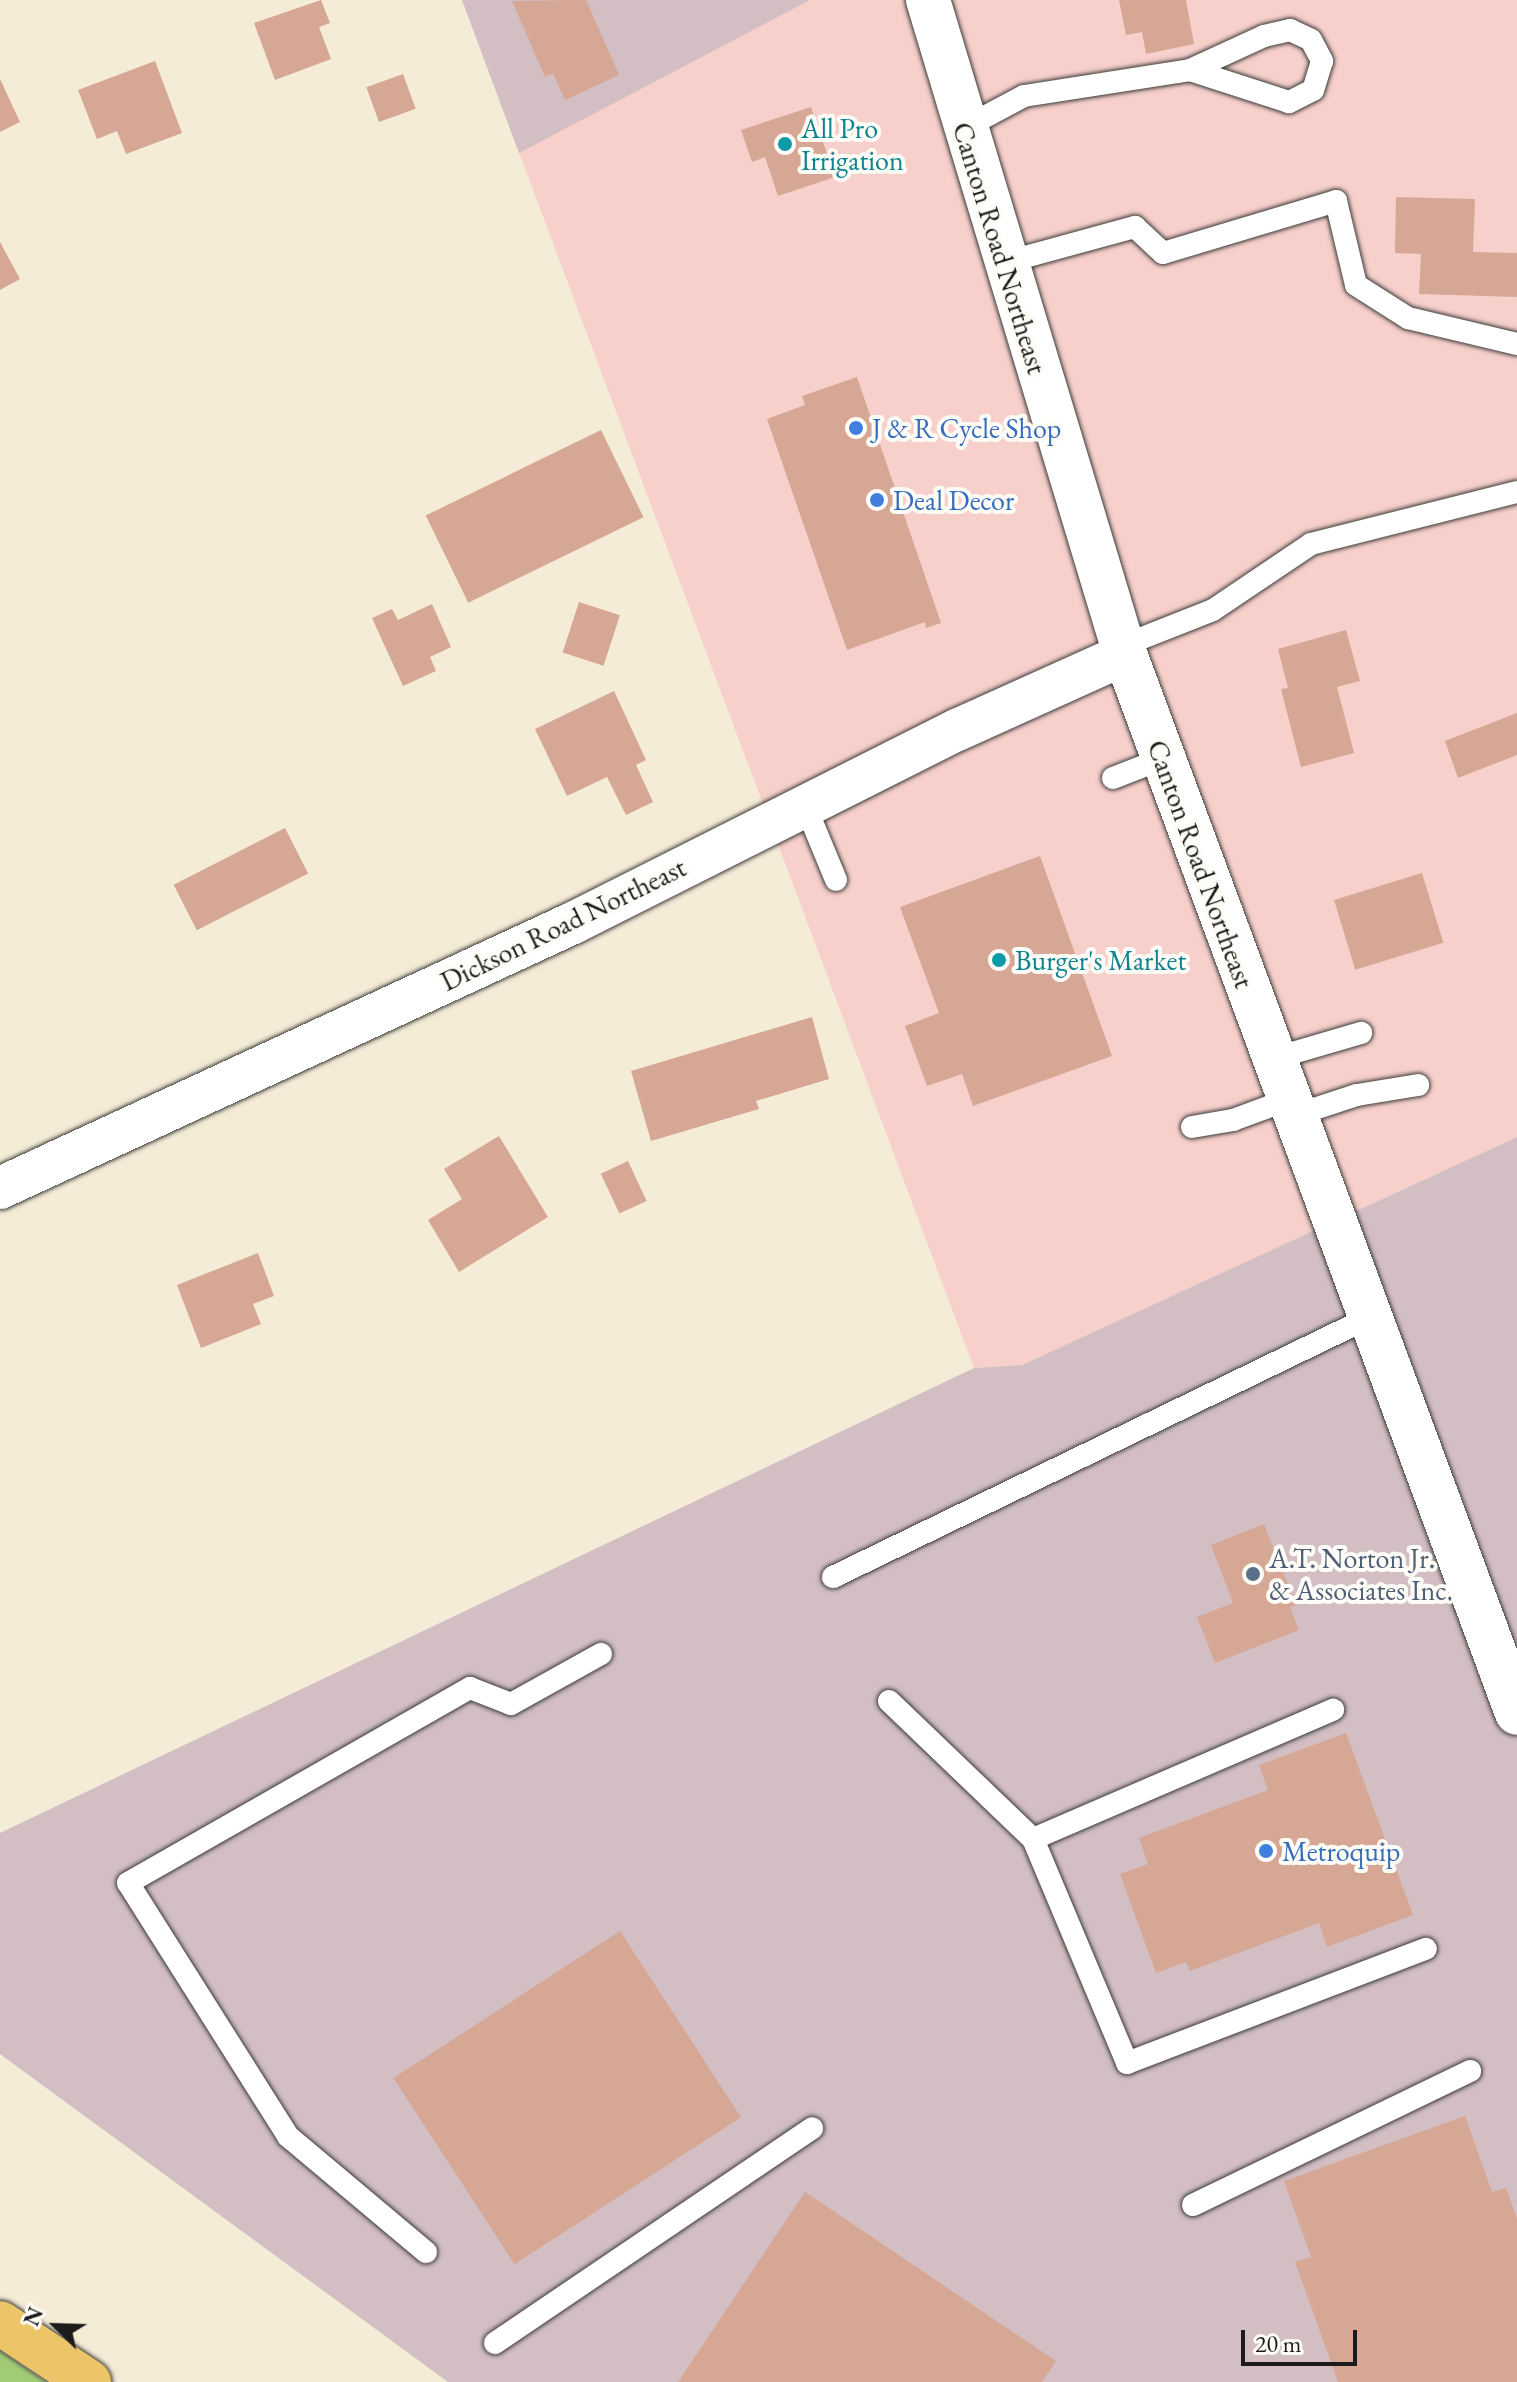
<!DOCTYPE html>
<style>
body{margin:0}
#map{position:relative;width:1517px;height:2382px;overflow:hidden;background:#f4ecd7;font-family:"EB Garamond",serif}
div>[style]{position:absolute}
.built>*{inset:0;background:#f7d0cc}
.industrial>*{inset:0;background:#d2bec3}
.green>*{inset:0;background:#a2cb76}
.building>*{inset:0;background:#d5a794;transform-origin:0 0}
.roads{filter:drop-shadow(0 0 2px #3c3b38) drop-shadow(0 0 2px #3c3b38)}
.service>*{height:22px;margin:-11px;padding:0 11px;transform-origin:11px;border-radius:11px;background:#fff}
.minor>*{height:42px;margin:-21px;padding:0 21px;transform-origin:21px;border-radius:21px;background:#fff}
.tertiary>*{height:44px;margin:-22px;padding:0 22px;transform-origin:22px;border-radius:22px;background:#fff}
.motorway>*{height:44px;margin:-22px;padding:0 22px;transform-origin:22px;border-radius:22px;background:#edc569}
.dots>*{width:22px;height:22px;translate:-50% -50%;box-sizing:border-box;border:4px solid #fdfcf7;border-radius:50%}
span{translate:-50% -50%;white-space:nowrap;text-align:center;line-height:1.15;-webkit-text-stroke:8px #fdfcf7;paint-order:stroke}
.culture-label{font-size:28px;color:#0d838f}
.left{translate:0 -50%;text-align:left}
.street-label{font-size:28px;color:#1c1c1c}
.shop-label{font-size:28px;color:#366cbe}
.service-label{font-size:28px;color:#4e5e75}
.north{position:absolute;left:16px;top:2286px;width:80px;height:80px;-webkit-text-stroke:6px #fdfcf7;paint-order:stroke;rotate:293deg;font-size:22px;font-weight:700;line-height:32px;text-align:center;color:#1c1c1c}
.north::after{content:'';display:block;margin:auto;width:28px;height:36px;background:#1c1c1c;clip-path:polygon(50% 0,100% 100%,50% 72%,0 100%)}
.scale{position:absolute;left:1241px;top:2330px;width:116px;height:36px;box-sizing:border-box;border:4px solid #1c1c1c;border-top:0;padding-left:10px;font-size:24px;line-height:28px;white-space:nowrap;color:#1c1c1c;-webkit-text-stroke:6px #fdfcf7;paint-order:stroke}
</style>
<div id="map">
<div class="built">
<i style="clip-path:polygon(462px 0,1517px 0,1517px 1137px,1022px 1365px,974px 1368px)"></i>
</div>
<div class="industrial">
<i style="clip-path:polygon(462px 0,810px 0,519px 153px)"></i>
<i style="clip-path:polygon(1517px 1137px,1517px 2382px,448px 2382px,0 2054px,0 1833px,974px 1368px,1022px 1365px)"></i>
</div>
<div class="green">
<i style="clip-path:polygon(0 2351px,46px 2382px,0 2382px)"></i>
</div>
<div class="building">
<i style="clip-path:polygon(321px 0,330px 23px,319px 27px,331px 59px,275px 80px,254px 23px)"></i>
<i style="clip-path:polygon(586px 0,619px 75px,565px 100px,553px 73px,545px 77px,512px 1px)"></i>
<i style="clip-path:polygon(1119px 0,1186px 0,1194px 44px,1146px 54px,1142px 32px,1126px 35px)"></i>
<i style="clip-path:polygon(155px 61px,182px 133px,126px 154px,117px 131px,97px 139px,78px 90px)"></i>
<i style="left:403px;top:74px;width:37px;height:39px;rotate:70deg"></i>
<i style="clip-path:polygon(0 79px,20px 122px,0 132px)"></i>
<i style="clip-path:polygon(811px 107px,835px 177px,778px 196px,765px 157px,752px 162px,741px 130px)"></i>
<i style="clip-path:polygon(1396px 197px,1475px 199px,1473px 252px,1517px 253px,1517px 297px,1419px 294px,1421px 254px,1395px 253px)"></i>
<i style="clip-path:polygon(0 242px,20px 279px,0 290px)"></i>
<i style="clip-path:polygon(857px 377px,941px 623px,926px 628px,925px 622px,847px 650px,767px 419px,805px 405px,802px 396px)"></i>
<i style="left:601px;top:430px;width:97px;height:195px;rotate:64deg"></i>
<i style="left:579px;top:602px;width:43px;height:53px;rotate:18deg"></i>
<i style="clip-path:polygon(432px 604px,451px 647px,430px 657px,436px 671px,403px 686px,372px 618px,392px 609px,398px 620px)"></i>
<i style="clip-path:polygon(1346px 630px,1360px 681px,1337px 687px,1354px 753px,1301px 767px,1281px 689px,1288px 688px,1278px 649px)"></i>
<i style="clip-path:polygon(614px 691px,646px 760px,636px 765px,653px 802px,626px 815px,607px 777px,567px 796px,535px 729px)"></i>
<i style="clip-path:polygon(1517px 713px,1517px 755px,1458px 778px,1445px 741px)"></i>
<i style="left:285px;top:828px;width:51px;height:125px;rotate:63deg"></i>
<i style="clip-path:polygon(1040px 856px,1112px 1056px,973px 1106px,962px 1074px,927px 1086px,905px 1026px,939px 1013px,900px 907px)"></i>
<i style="left:1422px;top:873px;width:73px;height:92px;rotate:73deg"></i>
<i style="clip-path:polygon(812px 1017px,829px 1079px,756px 1101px,759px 1109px,651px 1141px,631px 1071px)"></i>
<i style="clip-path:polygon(499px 1136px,548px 1217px,459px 1272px,428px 1220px,462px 1199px,444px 1169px)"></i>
<i style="left:628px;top:1161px;width:44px;height:30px;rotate:65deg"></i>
<i style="clip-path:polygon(258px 1253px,274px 1296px,253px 1304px,261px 1324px,201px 1348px,177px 1285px)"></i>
<i style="clip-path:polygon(1264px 1524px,1296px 1605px,1290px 1607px,1299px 1630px,1215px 1663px,1197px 1617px,1233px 1603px,1211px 1545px)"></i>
<i style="clip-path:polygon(1346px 1733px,1413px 1915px,1327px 1947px,1319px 1923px,1190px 1971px,1186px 1962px,1156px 1973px,1120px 1874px,1148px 1864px,1139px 1838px,1268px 1790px,1259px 1765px)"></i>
<i style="left:620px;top:1931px;width:222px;height:270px;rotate:57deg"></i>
<i style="clip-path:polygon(1465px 2116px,1492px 2192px,1506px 2188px,1517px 2219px,1517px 2382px,1338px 2382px,1295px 2262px,1311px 2257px,1284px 2181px)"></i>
<i style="clip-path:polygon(805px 2192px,1056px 2361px,1042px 2382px,678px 2382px)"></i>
</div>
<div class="roads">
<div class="service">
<i style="left:964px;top:128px;width:68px;rotate:-28.1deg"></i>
<i style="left:1024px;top:96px;width:168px;rotate:-8.9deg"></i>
<i style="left:1190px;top:70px;width:81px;rotate:-24.7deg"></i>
<i style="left:1264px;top:36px;width:27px;rotate:-13deg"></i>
<i style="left:1290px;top:30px;width:23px;rotate:25deg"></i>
<i style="left:1311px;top:40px;width:24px;rotate:62deg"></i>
<i style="left:1322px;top:61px;width:30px;rotate:107deg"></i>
<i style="left:1313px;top:90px;width:27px;rotate:153deg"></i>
<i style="left:1289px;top:102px;width:104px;rotate:-162.1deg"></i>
<i style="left:1003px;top:263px;width:137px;rotate:-15.3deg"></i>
<i style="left:1135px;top:227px;width:38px;rotate:43deg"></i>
<i style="left:1163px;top:253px;width:181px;rotate:-16.7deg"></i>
<i style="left:1336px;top:201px;width:86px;rotate:76.6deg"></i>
<i style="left:1356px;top:285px;width:62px;rotate:32.4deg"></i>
<i style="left:1408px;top:318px;width:112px;rotate:13.4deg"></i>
<i style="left:1122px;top:646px;width:98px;rotate:-21.6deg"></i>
<i style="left:1213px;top:610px;width:118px;rotate:-34deg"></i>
<i style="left:1311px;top:544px;width:212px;rotate:-14.2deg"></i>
<i style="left:1113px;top:778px;width:53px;rotate:-21.2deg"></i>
<i style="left:805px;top:805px;width:81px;rotate:67.5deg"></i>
<i style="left:1272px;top:1059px;width:93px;rotate:-16.3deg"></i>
<i style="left:1293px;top:1116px;width:67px;rotate:-18.2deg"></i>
<i style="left:1357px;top:1095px;width:62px;rotate:-9.3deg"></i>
<i style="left:1192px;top:1127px;width:42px;rotate:-9.7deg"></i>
<i style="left:1233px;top:1120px;width:58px;rotate:-20.3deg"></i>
<i style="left:833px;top:1577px;width:594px;rotate:-25.83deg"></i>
<i style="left:889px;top:1701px;width:199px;rotate:43.8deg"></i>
<i style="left:1033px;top:1839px;width:327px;rotate:-23.3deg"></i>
<i style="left:1033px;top:1839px;width:243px;rotate:67.2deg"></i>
<i style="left:1127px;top:2063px;width:320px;rotate:-20.9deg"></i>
<i style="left:1193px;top:2205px;width:308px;rotate:-25.8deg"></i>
<i style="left:426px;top:2252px;width:180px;rotate:-140deg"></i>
<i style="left:288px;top:2136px;width:299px;rotate:-122.3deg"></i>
<i style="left:128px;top:1883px;width:394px;rotate:-29.7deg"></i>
<i style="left:470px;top:1688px;width:44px;rotate:21.3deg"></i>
<i style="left:511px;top:1704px;width:103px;rotate:-29.1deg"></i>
<i style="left:495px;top:2343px;width:383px;rotate:-34.1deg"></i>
</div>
<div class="minor">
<i style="left:0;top:1188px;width:631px;rotate:-24.82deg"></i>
<i style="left:573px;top:923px;width:430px;rotate:-26.7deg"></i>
<i style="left:957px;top:730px;width:184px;rotate:-24.3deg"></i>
</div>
<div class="tertiary">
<i style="left:928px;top:0;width:683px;rotate:73.24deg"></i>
<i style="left:1125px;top:654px;width:1129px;rotate:69.69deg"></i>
</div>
<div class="motorway">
<i style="left:0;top:2323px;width:107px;rotate:33.5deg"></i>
</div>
</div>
<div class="dots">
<i style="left:785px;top:144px;background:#0f9aa8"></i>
<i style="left:856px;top:428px;background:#3f7fe0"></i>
<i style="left:877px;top:500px;background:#3f7fe0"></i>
<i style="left:999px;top:960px;background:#0f9aa8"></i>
<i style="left:1253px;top:1574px;background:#5c6f8a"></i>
<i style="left:1266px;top:1851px;background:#3f7fe0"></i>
</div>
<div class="culture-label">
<span class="left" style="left:801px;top:144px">All Pro<br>Irrigation</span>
<span class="left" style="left:1015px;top:960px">Burger's Market</span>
</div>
<div class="street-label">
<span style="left:1000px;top:248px;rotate:73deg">Canton Road Northeast</span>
<span style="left:1201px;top:864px;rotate:70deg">Canton Road Northeast</span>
<span style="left:563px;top:924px;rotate:-26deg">Dickson Road Northeast</span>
</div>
<div class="shop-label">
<span class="left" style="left:872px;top:428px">J &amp; R Cycle Shop</span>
<span class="left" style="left:893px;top:500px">Deal Decor</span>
<span class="left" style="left:1282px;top:1851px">Metroquip</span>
</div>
<div class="service-label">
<span class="left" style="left:1269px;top:1574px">A.T. Norton Jr.<br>&amp; Associates Inc.</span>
</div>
<div class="north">N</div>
<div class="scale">20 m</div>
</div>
